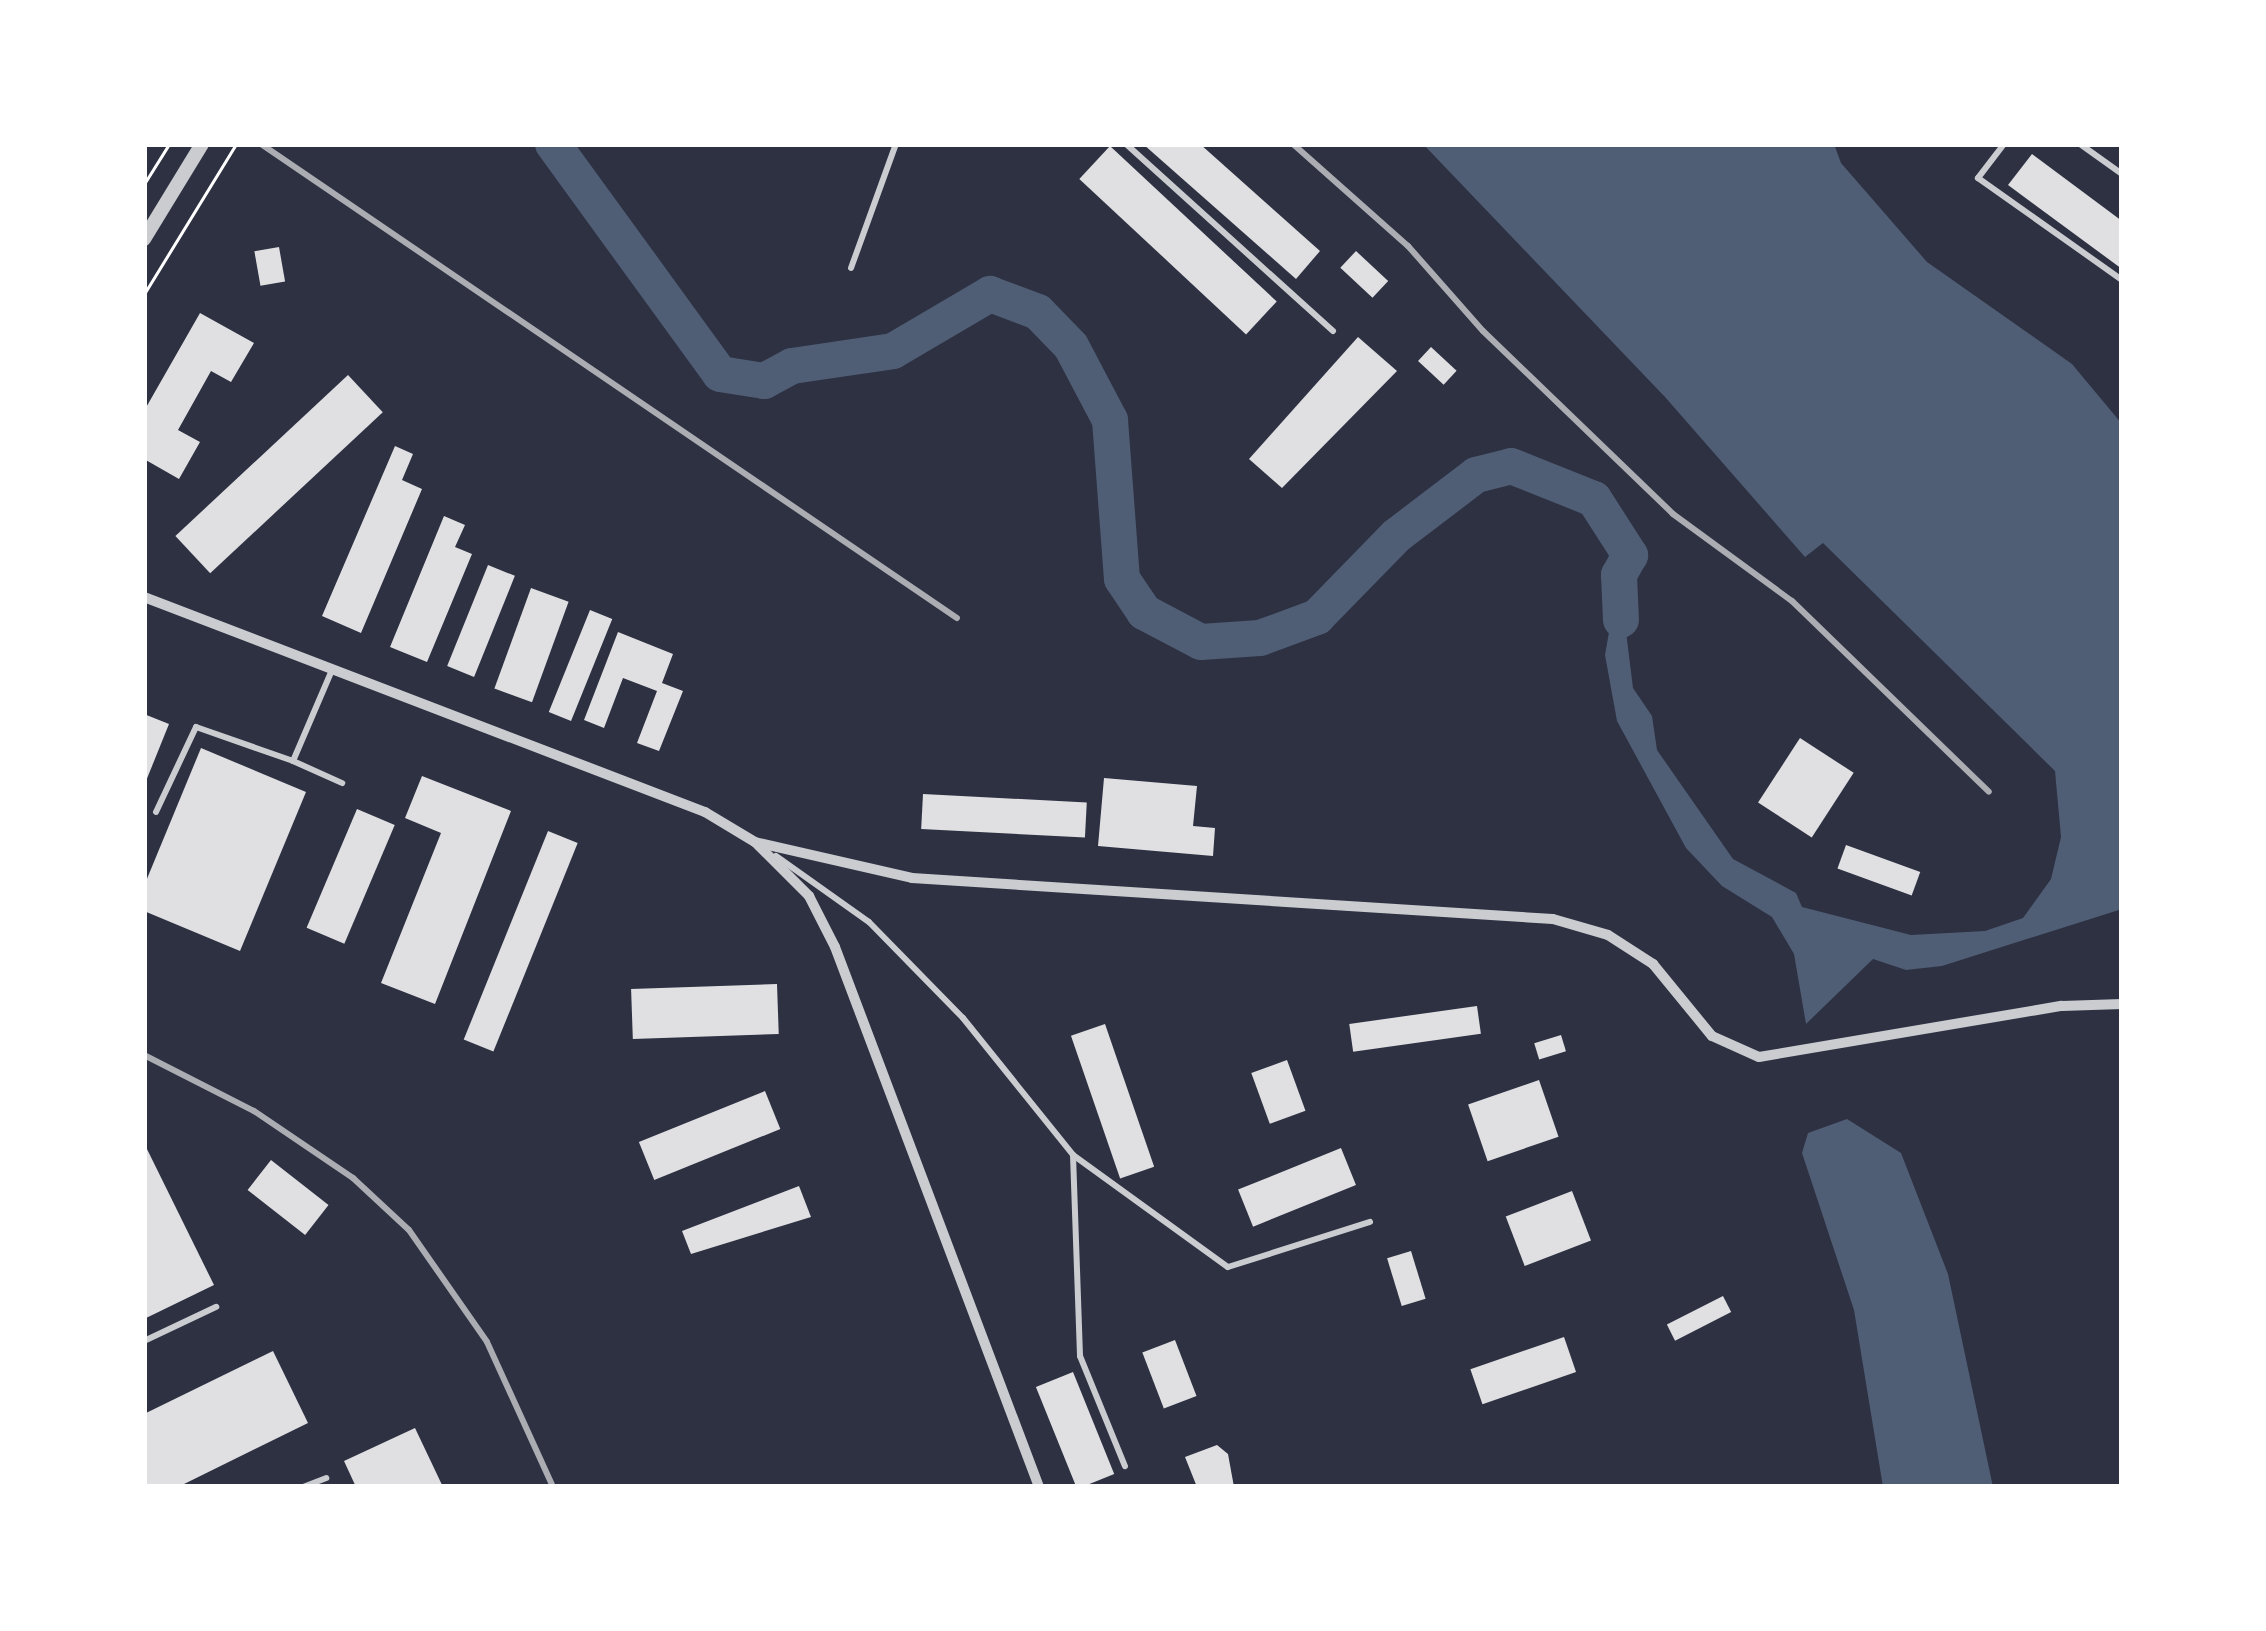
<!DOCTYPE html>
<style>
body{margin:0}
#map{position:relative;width:2266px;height:1631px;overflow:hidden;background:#2d3142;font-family:"Golos Text",sans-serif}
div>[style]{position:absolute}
.water>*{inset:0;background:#4f5d75}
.river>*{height:36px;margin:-18px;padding:0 18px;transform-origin:18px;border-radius:18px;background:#4f5d75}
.building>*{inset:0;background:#e0e0e3;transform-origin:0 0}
.path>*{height:3px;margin:-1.5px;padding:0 1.5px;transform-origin:1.5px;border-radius:1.5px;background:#fff}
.service>*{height:6px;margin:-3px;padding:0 3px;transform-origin:3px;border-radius:3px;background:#caccd0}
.minor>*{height:10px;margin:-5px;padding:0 5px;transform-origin:5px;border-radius:5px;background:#caccd0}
.tertiary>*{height:14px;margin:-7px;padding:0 7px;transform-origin:7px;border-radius:7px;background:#caccd0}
.rail>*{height:6px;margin:-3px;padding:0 3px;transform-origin:3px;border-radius:3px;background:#abadb3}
span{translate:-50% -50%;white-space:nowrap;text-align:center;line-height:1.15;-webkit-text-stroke:12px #fff;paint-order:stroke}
.frame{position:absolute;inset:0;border:147px solid #fff;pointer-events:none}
</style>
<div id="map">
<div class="water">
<i style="clip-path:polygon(1423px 144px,1834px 144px,1841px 163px,1927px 262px,2072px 364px,2122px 424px,2122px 909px,1942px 966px,1906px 970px,1873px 959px,1806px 1024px,1794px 954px,1772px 917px,1722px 886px,1686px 848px,1617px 721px,1605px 655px,1619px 575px,1633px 688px,1652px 716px,1657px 750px,1733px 859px,1796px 893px,1802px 907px,1911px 935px,1985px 931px,2023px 918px,2051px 879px,2061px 837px,2055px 771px,1823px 543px,1805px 557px,1665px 397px)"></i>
<i style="clip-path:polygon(1847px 1119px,1901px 1153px,1948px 1274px,1993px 1487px,1883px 1487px,1854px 1310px,1802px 1153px,1808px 1133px)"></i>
</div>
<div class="river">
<i style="left:553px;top:144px;width:284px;rotate:54deg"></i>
<i style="left:720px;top:374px;width:45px;rotate:9deg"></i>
<i style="left:764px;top:381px;width:32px;rotate:-28deg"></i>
<i style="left:792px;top:366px;width:102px;rotate:-8.4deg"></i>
<i style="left:893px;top:351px;width:113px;rotate:-30.4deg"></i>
<i style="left:990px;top:294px;width:51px;rotate:20.6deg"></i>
<i style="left:1038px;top:312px;width:47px;rotate:45.9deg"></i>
<i style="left:1071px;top:346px;width:84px;rotate:62.2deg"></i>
<i style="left:1110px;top:420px;width:159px;rotate:85.7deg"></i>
<i style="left:1122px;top:579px;width:40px;rotate:56deg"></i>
<i style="left:1144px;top:612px;width:64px;rotate:27.8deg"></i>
<i style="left:1201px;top:642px;width:59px;rotate:-3.9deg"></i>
<i style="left:1260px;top:638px;width:61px;rotate:-20.2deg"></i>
<i style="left:1317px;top:617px;width:113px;rotate:-45.7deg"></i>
<i style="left:1396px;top:536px;width:101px;rotate:-37.3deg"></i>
<i style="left:1476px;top:475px;width:36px;rotate:-14deg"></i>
<i style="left:1511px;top:466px;width:89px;rotate:21.7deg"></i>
<i style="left:1594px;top:499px;width:67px;rotate:57.3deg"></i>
<i style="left:1630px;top:555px;width:23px;rotate:119deg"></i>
<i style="left:1619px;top:575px;width:45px;rotate:87.5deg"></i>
</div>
<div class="building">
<i style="clip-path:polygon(1143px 144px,1200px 144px,1320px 251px,1296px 279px)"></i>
<i style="left:1110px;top:146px;width:228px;height:45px;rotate:43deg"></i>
<i style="clip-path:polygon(2032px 154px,2122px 221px,2122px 269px,2008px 185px)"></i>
<i style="left:279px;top:247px;width:35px;height:25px;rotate:80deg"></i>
<i style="left:1356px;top:251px;width:44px;height:23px;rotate:43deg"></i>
<i style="clip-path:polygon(200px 313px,254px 343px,231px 382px,211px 371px,178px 430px,200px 442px,179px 479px,144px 459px,144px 411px)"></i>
<i style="clip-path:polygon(1358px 337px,1397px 371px,1282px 488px,1249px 459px)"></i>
<i style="left:1431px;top:347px;width:35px;height:19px;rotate:43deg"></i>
<i style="left:348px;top:375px;width:51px;height:236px;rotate:47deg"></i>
<i style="clip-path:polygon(395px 446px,413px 454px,402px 480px,422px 489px,361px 633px,322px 616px)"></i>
<i style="clip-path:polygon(444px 516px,465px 525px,455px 547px,472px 554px,427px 662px,390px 647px)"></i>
<i style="left:488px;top:565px;width:29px;height:109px;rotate:22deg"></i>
<i style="left:531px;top:588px;width:40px;height:107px;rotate:20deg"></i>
<i style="left:590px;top:610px;width:24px;height:110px;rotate:22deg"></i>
<i style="clip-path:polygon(618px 632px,673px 654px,662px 683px,683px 691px,659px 751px,637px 743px,657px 691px,623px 678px,604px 728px,584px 720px)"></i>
<i style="clip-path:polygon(144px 714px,169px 724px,144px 786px)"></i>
<i style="left:1800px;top:738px;width:64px;height:77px;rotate:33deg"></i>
<i style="clip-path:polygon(201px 748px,306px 792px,240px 951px,144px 911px,144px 886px)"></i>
<i style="clip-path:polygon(422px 776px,511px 811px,435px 1004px,381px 983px,441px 833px,405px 818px)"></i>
<i style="clip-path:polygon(1104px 778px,1197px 786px,1193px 826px,1215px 828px,1213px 856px,1098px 846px)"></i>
<i style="left:923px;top:794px;width:164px;height:35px;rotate:3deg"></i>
<i style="left:357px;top:809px;width:41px;height:129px;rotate:23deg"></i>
<i style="left:548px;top:831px;width:32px;height:225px;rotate:22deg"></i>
<i style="left:1846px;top:845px;width:79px;height:25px;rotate:20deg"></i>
<i style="left:777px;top:984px;width:50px;height:146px;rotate:88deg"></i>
<i style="left:1477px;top:1006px;width:28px;height:129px;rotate:82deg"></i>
<i style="left:1105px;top:1024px;width:151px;height:36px;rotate:71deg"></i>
<i style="left:1561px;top:1035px;width:17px;height:28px;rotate:73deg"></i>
<i style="left:1287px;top:1060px;width:54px;height:38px;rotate:70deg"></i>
<i style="left:1539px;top:1080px;width:60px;height:75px;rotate:71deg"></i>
<i style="left:765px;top:1091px;width:41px;height:136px;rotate:68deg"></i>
<i style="clip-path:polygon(144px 1143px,214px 1285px,144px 1319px)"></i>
<i style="left:1341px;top:1148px;width:40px;height:111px;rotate:68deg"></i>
<i style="left:271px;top:1160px;width:73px;height:38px;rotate:38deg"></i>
<i style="clip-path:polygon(799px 1186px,811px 1217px,691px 1254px,682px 1231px)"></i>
<i style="left:1572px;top:1191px;width:53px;height:71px;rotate:69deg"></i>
<i style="left:1411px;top:1251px;width:50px;height:25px;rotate:73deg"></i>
<i style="left:1723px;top:1296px;width:18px;height:63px;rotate:63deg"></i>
<i style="left:1564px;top:1337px;width:37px;height:99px;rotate:71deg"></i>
<i style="left:1175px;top:1340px;width:60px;height:35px;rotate:69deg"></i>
<i style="clip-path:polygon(273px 1351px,308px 1423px,178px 1487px,144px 1487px,144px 1414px)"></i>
<i style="left:1073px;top:1372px;width:110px;height:40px;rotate:68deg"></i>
<i style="clip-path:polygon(415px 1428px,443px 1487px,356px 1487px,344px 1461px)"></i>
<i style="clip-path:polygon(1217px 1445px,1228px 1454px,1234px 1487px,1197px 1487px,1185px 1457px)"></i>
</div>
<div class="path">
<i style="left:144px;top:184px;width:47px;rotate:-58deg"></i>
<i style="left:144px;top:294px;width:176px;rotate:-58.5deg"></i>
</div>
<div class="service">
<i style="left:1126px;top:144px;width:279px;rotate:42.1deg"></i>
<i style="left:2004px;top:144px;width:43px;rotate:127.4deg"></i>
<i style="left:1978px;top:178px;width:176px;rotate:35.3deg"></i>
<i style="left:2080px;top:144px;width:52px;rotate:35.5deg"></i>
<i style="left:851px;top:268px;width:132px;rotate:-70.1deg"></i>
<i style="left:293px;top:761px;width:54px;rotate:24.2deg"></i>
<i style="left:156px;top:812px;width:94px;rotate:-64.8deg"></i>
<i style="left:196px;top:727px;width:103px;rotate:19.3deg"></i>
<i style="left:293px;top:761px;width:99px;rotate:-66.8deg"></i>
<i style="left:776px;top:856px;width:114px;rotate:35.4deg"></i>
<i style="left:869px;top:922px;width:134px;rotate:45.6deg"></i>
<i style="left:963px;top:1018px;width:176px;rotate:51.2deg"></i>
<i style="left:1073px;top:1155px;width:191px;rotate:35.9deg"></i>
<i style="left:1228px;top:1267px;width:149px;rotate:-17.6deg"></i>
<i style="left:1073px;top:1155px;width:201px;rotate:88deg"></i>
<i style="left:1080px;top:1356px;width:119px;rotate:67.8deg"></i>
<i style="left:144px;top:1341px;width:80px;rotate:-25.3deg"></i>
<i style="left:303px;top:1487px;width:25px;rotate:-21deg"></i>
</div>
<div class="minor">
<i style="left:144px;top:597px;width:601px;rotate:20.97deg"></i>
<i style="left:705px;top:812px;width:58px;rotate:31deg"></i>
<i style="left:755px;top:842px;width:161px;rotate:12.9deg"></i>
<i style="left:912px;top:878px;width:642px;rotate:3.66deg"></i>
<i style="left:1553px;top:919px;width:57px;rotate:16.2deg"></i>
<i style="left:1608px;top:935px;width:54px;rotate:32.8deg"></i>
<i style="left:1653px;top:964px;width:93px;rotate:50.7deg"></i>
<i style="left:1712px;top:1036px;width:51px;rotate:24.1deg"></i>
<i style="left:1759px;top:1057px;width:307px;rotate:-9.6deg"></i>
<i style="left:2062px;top:1006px;width:60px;rotate:-1.9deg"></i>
<i style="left:757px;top:844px;width:74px;rotate:45deg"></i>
<i style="left:809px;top:896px;width:57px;rotate:63deg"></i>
<i style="left:835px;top:947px;width:577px;rotate:69.3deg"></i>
</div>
<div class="tertiary">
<i style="left:144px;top:239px;width:111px;rotate:-58.6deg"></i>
</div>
<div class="rail">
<i style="left:261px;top:144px;width:842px;rotate:34.26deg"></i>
<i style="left:1293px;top:144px;width:154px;rotate:41.6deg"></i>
<i style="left:1408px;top:246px;width:113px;rotate:48.6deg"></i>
<i style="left:1483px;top:331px;width:264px;rotate:43.9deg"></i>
<i style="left:1673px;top:514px;width:147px;rotate:36.2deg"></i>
<i style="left:1792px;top:601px;width:274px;rotate:44.1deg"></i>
<i style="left:144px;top:1055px;width:123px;rotate:27deg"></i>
<i style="left:254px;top:1111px;width:120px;rotate:34.1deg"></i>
<i style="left:353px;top:1178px;width:76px;rotate:42.9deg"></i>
<i style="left:409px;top:1230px;width:136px;rotate:55.1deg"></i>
<i style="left:487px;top:1342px;width:159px;rotate:65.5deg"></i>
</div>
<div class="frame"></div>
</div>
